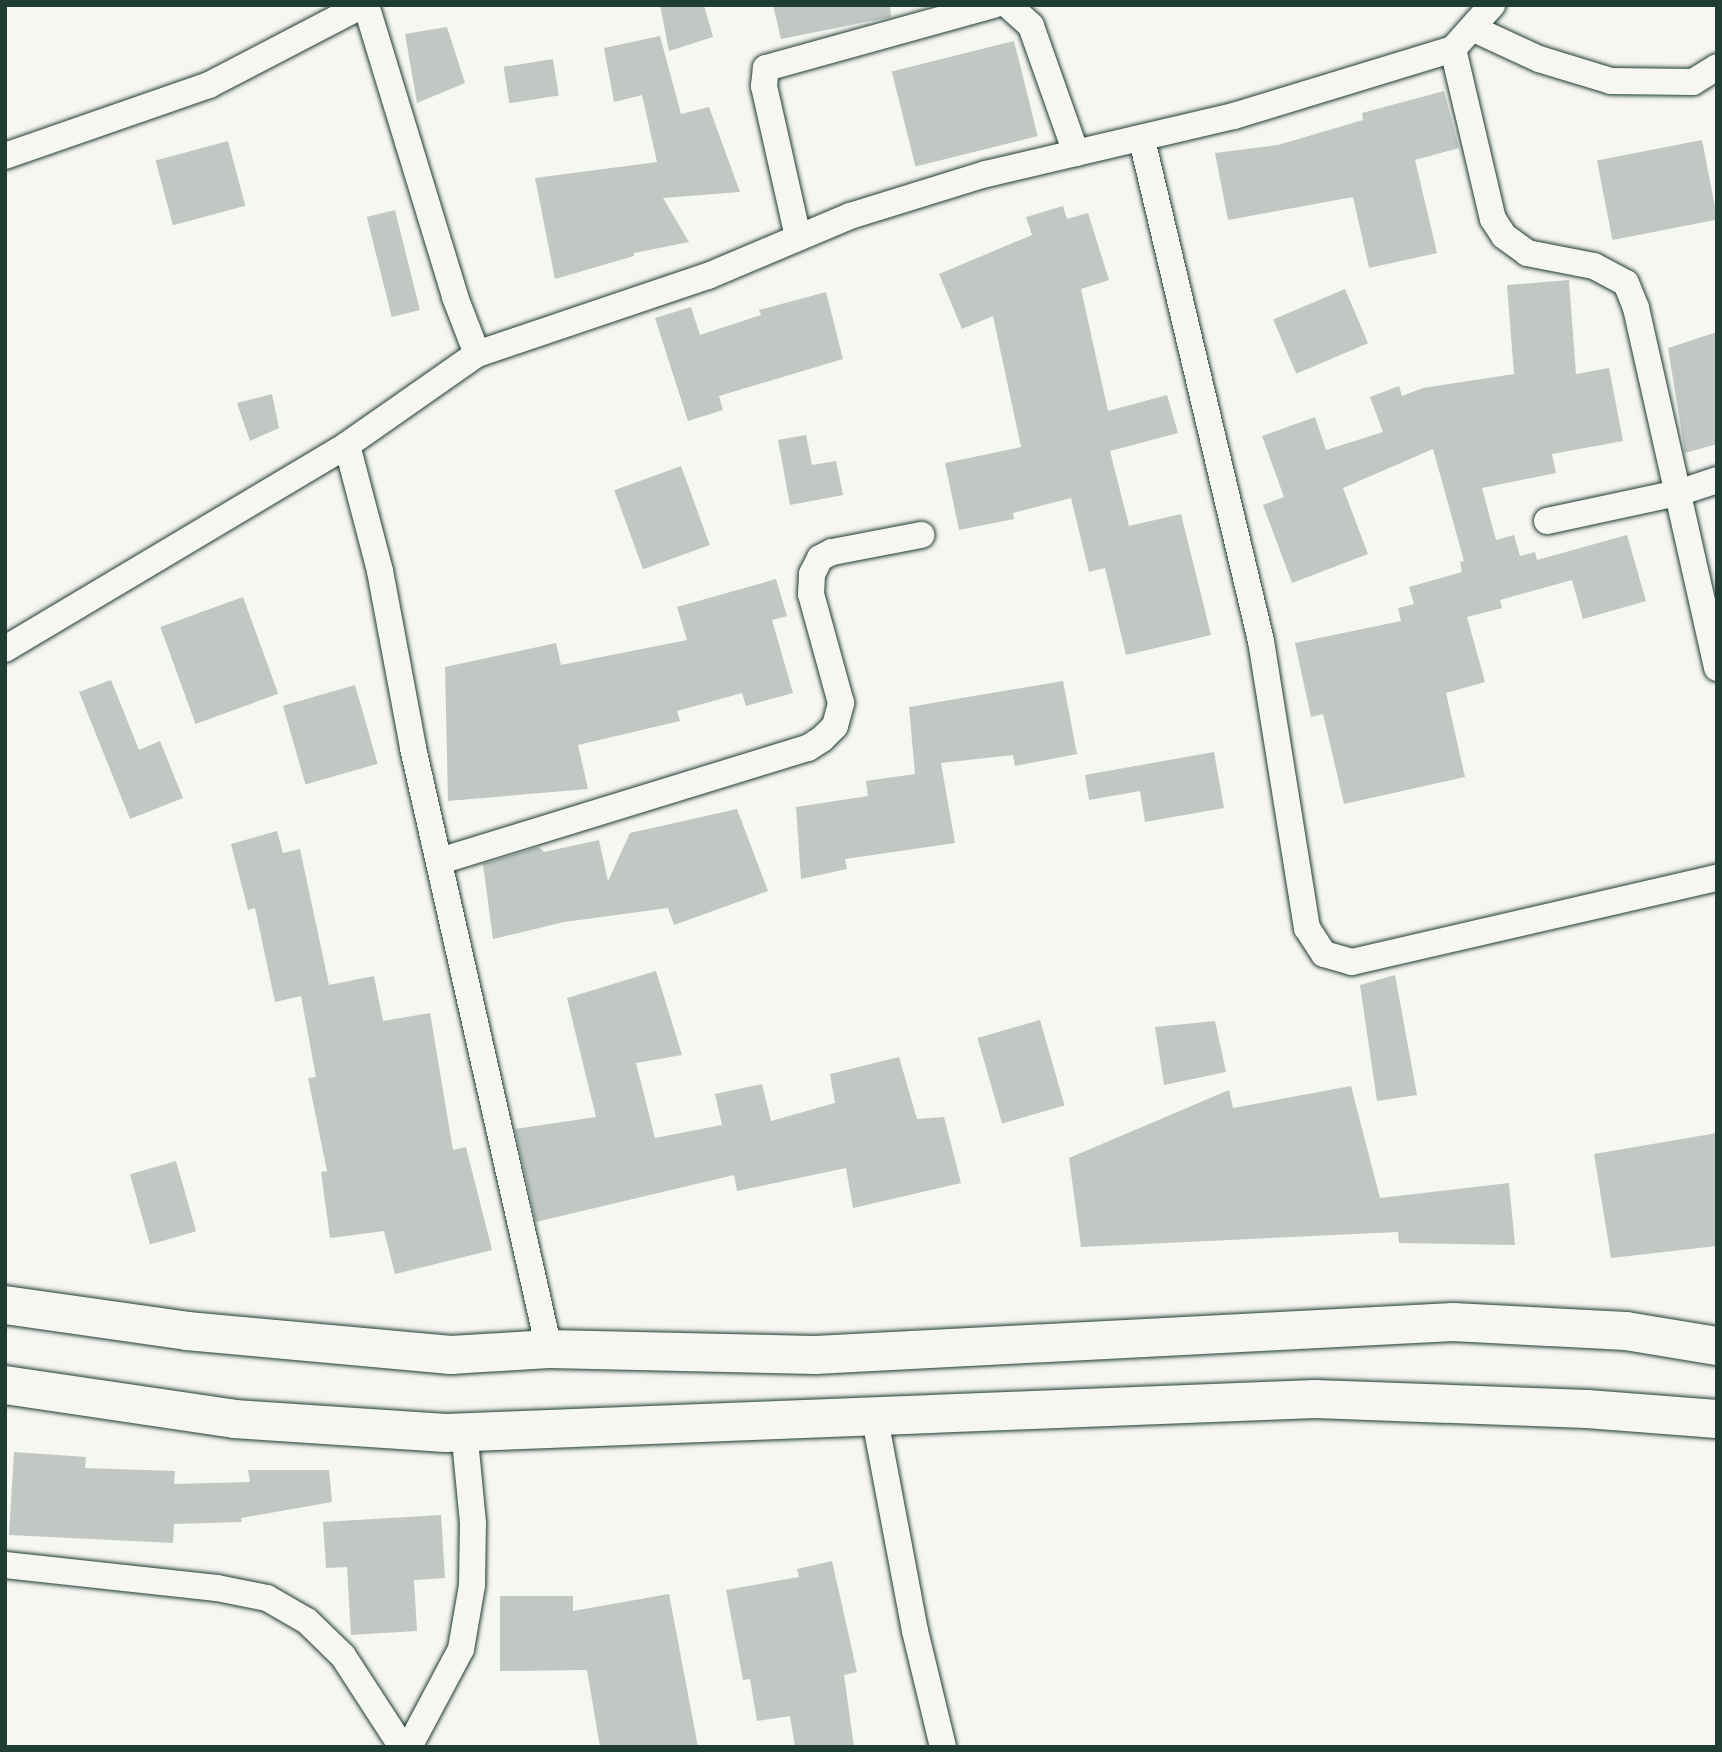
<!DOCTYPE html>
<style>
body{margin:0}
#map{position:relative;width:1722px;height:1752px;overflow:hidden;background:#f6f6f2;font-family:"Balsamiq Sans",sans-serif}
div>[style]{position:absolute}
.building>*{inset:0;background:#c1c8c3;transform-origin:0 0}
.roads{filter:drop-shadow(0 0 2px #1f3d34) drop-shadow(0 0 2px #1f3d34)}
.minor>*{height:26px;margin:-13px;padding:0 13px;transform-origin:13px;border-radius:13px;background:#f6f6f2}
.primary>*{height:38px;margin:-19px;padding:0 19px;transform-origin:19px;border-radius:19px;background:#f6f6f2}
span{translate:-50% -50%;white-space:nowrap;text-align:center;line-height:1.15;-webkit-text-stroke:7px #f6f6f2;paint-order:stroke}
.frame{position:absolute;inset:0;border:7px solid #1f3d34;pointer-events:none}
</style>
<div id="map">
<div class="building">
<i style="clip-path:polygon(660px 5px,704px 5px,713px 37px,669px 51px)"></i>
<i style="clip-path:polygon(773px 5px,890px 5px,891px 17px,781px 39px)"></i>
<i style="clip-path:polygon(447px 27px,465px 83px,417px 103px,405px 34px)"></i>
<i style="clip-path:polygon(660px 36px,681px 114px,709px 107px,740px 192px,663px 198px,689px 242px,634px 253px,634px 256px,555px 279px,535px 178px,657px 162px,642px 95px,614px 102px,604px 48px)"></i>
<i style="left:1014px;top:41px;width:98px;height:126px;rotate:76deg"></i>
<i style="left:553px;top:59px;width:37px;height:50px;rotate:81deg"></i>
<i style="clip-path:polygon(1444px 91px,1459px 148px,1415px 160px,1437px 253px,1369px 268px,1353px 197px,1228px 220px,1215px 153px,1278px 145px,1363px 120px,1362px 113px)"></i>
<i style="left:1702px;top:140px;width:81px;height:107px;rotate:79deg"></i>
<i style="left:228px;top:141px;width:67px;height:75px;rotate:75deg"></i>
<i style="clip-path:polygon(1063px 206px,1067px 219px,1088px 213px,1109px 280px,1081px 289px,1108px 411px,1167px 395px,1178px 433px,1110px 451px,1129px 526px,1181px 514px,1211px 635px,1126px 655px,1105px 568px,1089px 572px,1071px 498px,1013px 513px,1014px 519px,959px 530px,945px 463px,1021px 447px,993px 316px,962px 329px,939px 274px,1032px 235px,1026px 217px)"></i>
<i style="left:395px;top:210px;width:103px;height:29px;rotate:76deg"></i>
<i style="clip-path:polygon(1569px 280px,1576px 374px,1609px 368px,1623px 441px,1552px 454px,1556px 473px,1482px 488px,1496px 540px,1514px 535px,1520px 556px,1535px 552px,1537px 560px,1627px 535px,1646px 601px,1583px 619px,1572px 580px,1500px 600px,1502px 608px,1467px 617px,1485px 682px,1446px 693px,1465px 777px,1344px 804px,1323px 714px,1311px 717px,1295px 643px,1401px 621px,1398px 608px,1414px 604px,1409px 587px,1462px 572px,1460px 562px,1464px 561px,1433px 449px,1343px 488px,1368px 554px,1292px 583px,1263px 505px,1284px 497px,1262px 436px,1315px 417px,1326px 450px,1383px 432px,1370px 397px,1399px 386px,1402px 396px,1423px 388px,1514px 374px,1507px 285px)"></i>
<i style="left:1345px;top:289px;width:59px;height:78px;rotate:67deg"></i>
<i style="clip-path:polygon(826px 292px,843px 359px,719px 396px,723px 410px,688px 421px,655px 318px,691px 307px,700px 335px,761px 315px,759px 310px)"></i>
<i style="clip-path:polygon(1717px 332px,1717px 444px,1685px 453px,1668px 348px)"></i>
<i style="clip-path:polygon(272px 394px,279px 428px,250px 441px,237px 403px)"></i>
<i style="clip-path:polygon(806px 435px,812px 465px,836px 461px,843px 495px,790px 505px,778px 440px)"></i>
<i style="left:681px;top:466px;width:84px;height:71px;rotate:70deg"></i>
<i style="clip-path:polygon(776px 579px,787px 616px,772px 620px,793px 693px,746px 706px,742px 693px,677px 711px,680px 721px,578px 745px,588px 789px,448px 801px,445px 667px,556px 643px,561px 665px,687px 640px,677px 607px)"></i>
<i style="left:243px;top:597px;width:103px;height:88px;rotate:70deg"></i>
<i style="clip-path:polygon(111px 680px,139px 750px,160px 741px,183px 798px,130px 819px,79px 692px)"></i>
<i style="clip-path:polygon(1063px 681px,1077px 754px,1015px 766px,1013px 755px,941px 763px,955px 843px,845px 859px,847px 869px,801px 879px,796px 807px,868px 796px,866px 781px,915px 774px,909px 707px)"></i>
<i style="left:355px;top:685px;width:82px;height:75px;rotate:74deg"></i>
<i style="clip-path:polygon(1214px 752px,1224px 808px,1145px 822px,1140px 791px,1089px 800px,1085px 775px)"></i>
<i style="clip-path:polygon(737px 809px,768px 891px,674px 925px,668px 908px,564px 922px,493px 939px,483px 864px,539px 847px,544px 852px,599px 840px,608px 881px,630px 833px)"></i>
<i style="clip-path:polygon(277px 831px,283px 853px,300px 849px,329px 985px,374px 976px,383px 1021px,430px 1013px,453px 1150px,466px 1147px,492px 1250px,395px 1274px,384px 1231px,330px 1238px,321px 1172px,327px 1171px,308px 1078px,316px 1077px,301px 996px,275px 1002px,255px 908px,248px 910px,231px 844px)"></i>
<i style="clip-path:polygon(656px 971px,682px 1055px,636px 1063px,655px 1138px,722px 1125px,715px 1094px,762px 1084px,771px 1121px,835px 1103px,830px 1074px,899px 1057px,917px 1119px,944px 1117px,961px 1183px,853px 1208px,846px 1168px,737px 1191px,734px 1175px,536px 1222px,515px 1129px,596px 1117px,567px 998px)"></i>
<i style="clip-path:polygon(1395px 975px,1417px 1095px,1377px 1101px,1360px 985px)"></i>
<i style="left:1040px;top:1020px;width:89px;height:65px;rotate:74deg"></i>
<i style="clip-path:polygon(1215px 1021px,1226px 1072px,1164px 1085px,1155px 1027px)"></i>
<i style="clip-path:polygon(1351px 1086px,1380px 1198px,1509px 1183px,1515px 1245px,1399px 1243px,1398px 1232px,1081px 1247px,1069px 1158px,1229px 1090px,1233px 1108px)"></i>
<i style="clip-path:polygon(1717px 1133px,1717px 1246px,1611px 1258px,1594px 1154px)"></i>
<i style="left:176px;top:1161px;width:73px;height:48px;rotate:74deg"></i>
<i style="clip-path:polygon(14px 1452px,86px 1457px,85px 1468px,175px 1471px,174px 1484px,250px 1482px,248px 1470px,329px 1470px,332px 1502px,241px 1518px,242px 1522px,174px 1524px,173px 1543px,9px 1535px)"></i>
<i style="clip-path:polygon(441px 1515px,445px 1578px,414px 1580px,417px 1631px,351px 1635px,347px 1567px,326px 1568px,323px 1522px)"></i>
<i style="clip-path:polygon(832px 1561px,857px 1672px,844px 1675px,854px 1747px,795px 1747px,790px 1716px,757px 1721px,750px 1679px,743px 1680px,726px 1590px,799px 1577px,797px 1569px)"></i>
<i style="clip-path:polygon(669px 1594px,698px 1747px,600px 1747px,587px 1670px,500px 1671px,500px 1596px,573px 1596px,573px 1611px)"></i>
</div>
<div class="roads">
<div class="minor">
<i style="left:366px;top:5px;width:305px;rotate:73deg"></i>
<i style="left:455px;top:297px;width:61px;rotate:68.9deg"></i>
<i style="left:1008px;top:5px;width:31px;rotate:42deg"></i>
<i style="left:1031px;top:26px;width:135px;rotate:70.5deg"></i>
<i style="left:1474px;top:29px;width:72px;rotate:24.8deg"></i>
<i style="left:1539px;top:59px;width:75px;rotate:17deg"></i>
<i style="left:1611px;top:81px;width:82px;rotate:0.7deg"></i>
<i style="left:1693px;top:82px;width:28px;rotate:-32deg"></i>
<i style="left:1453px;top:49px;width:175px;rotate:76.8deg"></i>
<i style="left:1493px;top:219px;width:20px;rotate:57deg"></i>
<i style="left:1504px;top:236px;width:29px;rotate:36deg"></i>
<i style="left:1527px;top:253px;width:68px;rotate:11deg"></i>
<i style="left:1594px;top:266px;width:36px;rotate:28deg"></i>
<i style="left:1626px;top:283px;width:27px;rotate:68deg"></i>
<i style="left:1636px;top:308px;width:369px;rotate:77.3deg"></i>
<i style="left:1142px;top:140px;width:515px;rotate:76.64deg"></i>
<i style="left:1261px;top:641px;width:291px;rotate:80.9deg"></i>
<i style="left:1307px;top:928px;width:31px;rotate:57deg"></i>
<i style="left:1324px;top:954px;width:29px;rotate:16deg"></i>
<i style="left:1352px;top:962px;width:375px;rotate:-13deg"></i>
<i style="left:5px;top:156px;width:216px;rotate:-19.2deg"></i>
<i style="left:209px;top:85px;width:174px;rotate:-27.5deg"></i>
<i style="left:798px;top:237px;width:155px;rotate:-102.7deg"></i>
<i style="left:764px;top:86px;width:18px;rotate:-84deg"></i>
<i style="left:766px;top:68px;width:236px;rotate:-15.5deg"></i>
<i style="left:347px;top:445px;width:130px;rotate:75.3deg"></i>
<i style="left:380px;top:571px;width:180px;rotate:79.4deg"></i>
<i style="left:413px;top:748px;width:616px;rotate:77.25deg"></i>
<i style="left:1547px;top:521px;width:134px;rotate:-12.1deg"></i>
<i style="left:1678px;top:493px;width:41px;rotate:-18.4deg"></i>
<i style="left:5px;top:649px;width:398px;rotate:-30.8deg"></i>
<i style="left:347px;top:445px;width:159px;rotate:-35deg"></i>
<i style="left:477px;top:354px;width:244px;rotate:-18.7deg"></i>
<i style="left:708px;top:276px;width:154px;rotate:-22.9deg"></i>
<i style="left:850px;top:216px;width:142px;rotate:-17.2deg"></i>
<i style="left:986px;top:174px;width:255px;rotate:-13.2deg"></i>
<i style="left:1234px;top:116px;width:229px;rotate:-17deg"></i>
<i style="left:1453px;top:49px;width:59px;rotate:-48.4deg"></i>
<i style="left:440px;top:861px;width:385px;rotate:-17.1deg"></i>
<i style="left:808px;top:748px;width:17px;rotate:-33deg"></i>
<i style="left:822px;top:739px;width:18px;rotate:-45deg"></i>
<i style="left:835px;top:726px;width:24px;rotate:-75deg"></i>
<i style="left:841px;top:703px;width:113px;rotate:-105.4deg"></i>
<i style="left:811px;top:594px;width:20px;rotate:-87deg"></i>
<i style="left:812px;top:574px;width:18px;rotate:-63deg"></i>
<i style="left:820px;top:558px;width:13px;rotate:-27deg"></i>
<i style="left:832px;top:552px;width:91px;rotate:-10.8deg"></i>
<i style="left:874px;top:1414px;width:221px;rotate:79.3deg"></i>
<i style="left:915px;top:1631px;width:119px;rotate:76.4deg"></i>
<i style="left:5px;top:1565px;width:213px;rotate:6.2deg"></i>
<i style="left:217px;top:1588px;width:51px;rotate:11.3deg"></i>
<i style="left:267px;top:1598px;width:46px;rotate:29.9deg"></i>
<i style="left:307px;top:1621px;width:50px;rotate:44.2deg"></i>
<i style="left:343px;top:1656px;width:108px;rotate:57deg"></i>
<i style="left:409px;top:1747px;width:111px;rotate:-62deg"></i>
<i style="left:461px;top:1649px;width:65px;rotate:-80.2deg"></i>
<i style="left:472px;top:1585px;width:62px;rotate:-89.1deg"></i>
<i style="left:473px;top:1523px;width:93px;rotate:-95.5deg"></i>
</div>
<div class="primary">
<i style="left:5px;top:1305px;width:184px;rotate:8.1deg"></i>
<i style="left:187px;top:1331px;width:265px;rotate:5.2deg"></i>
<i style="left:451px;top:1355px;width:98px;rotate:-3.5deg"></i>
<i style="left:549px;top:1349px;width:266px;rotate:1.3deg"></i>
<i style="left:815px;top:1355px;width:639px;rotate:-2.96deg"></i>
<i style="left:1453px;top:1322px;width:173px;rotate:3deg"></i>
<i style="left:1626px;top:1331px;width:92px;rotate:9.4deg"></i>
<i style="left:5px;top:1385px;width:232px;rotate:8.4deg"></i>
<i style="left:234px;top:1419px;width:212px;rotate:3.8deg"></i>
<i style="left:446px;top:1433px;width:870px;rotate:-2.24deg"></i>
<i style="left:1315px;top:1399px;width:272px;rotate:2.1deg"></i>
<i style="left:1587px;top:1409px;width:130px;rotate:4.4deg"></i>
</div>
</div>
<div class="frame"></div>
</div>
